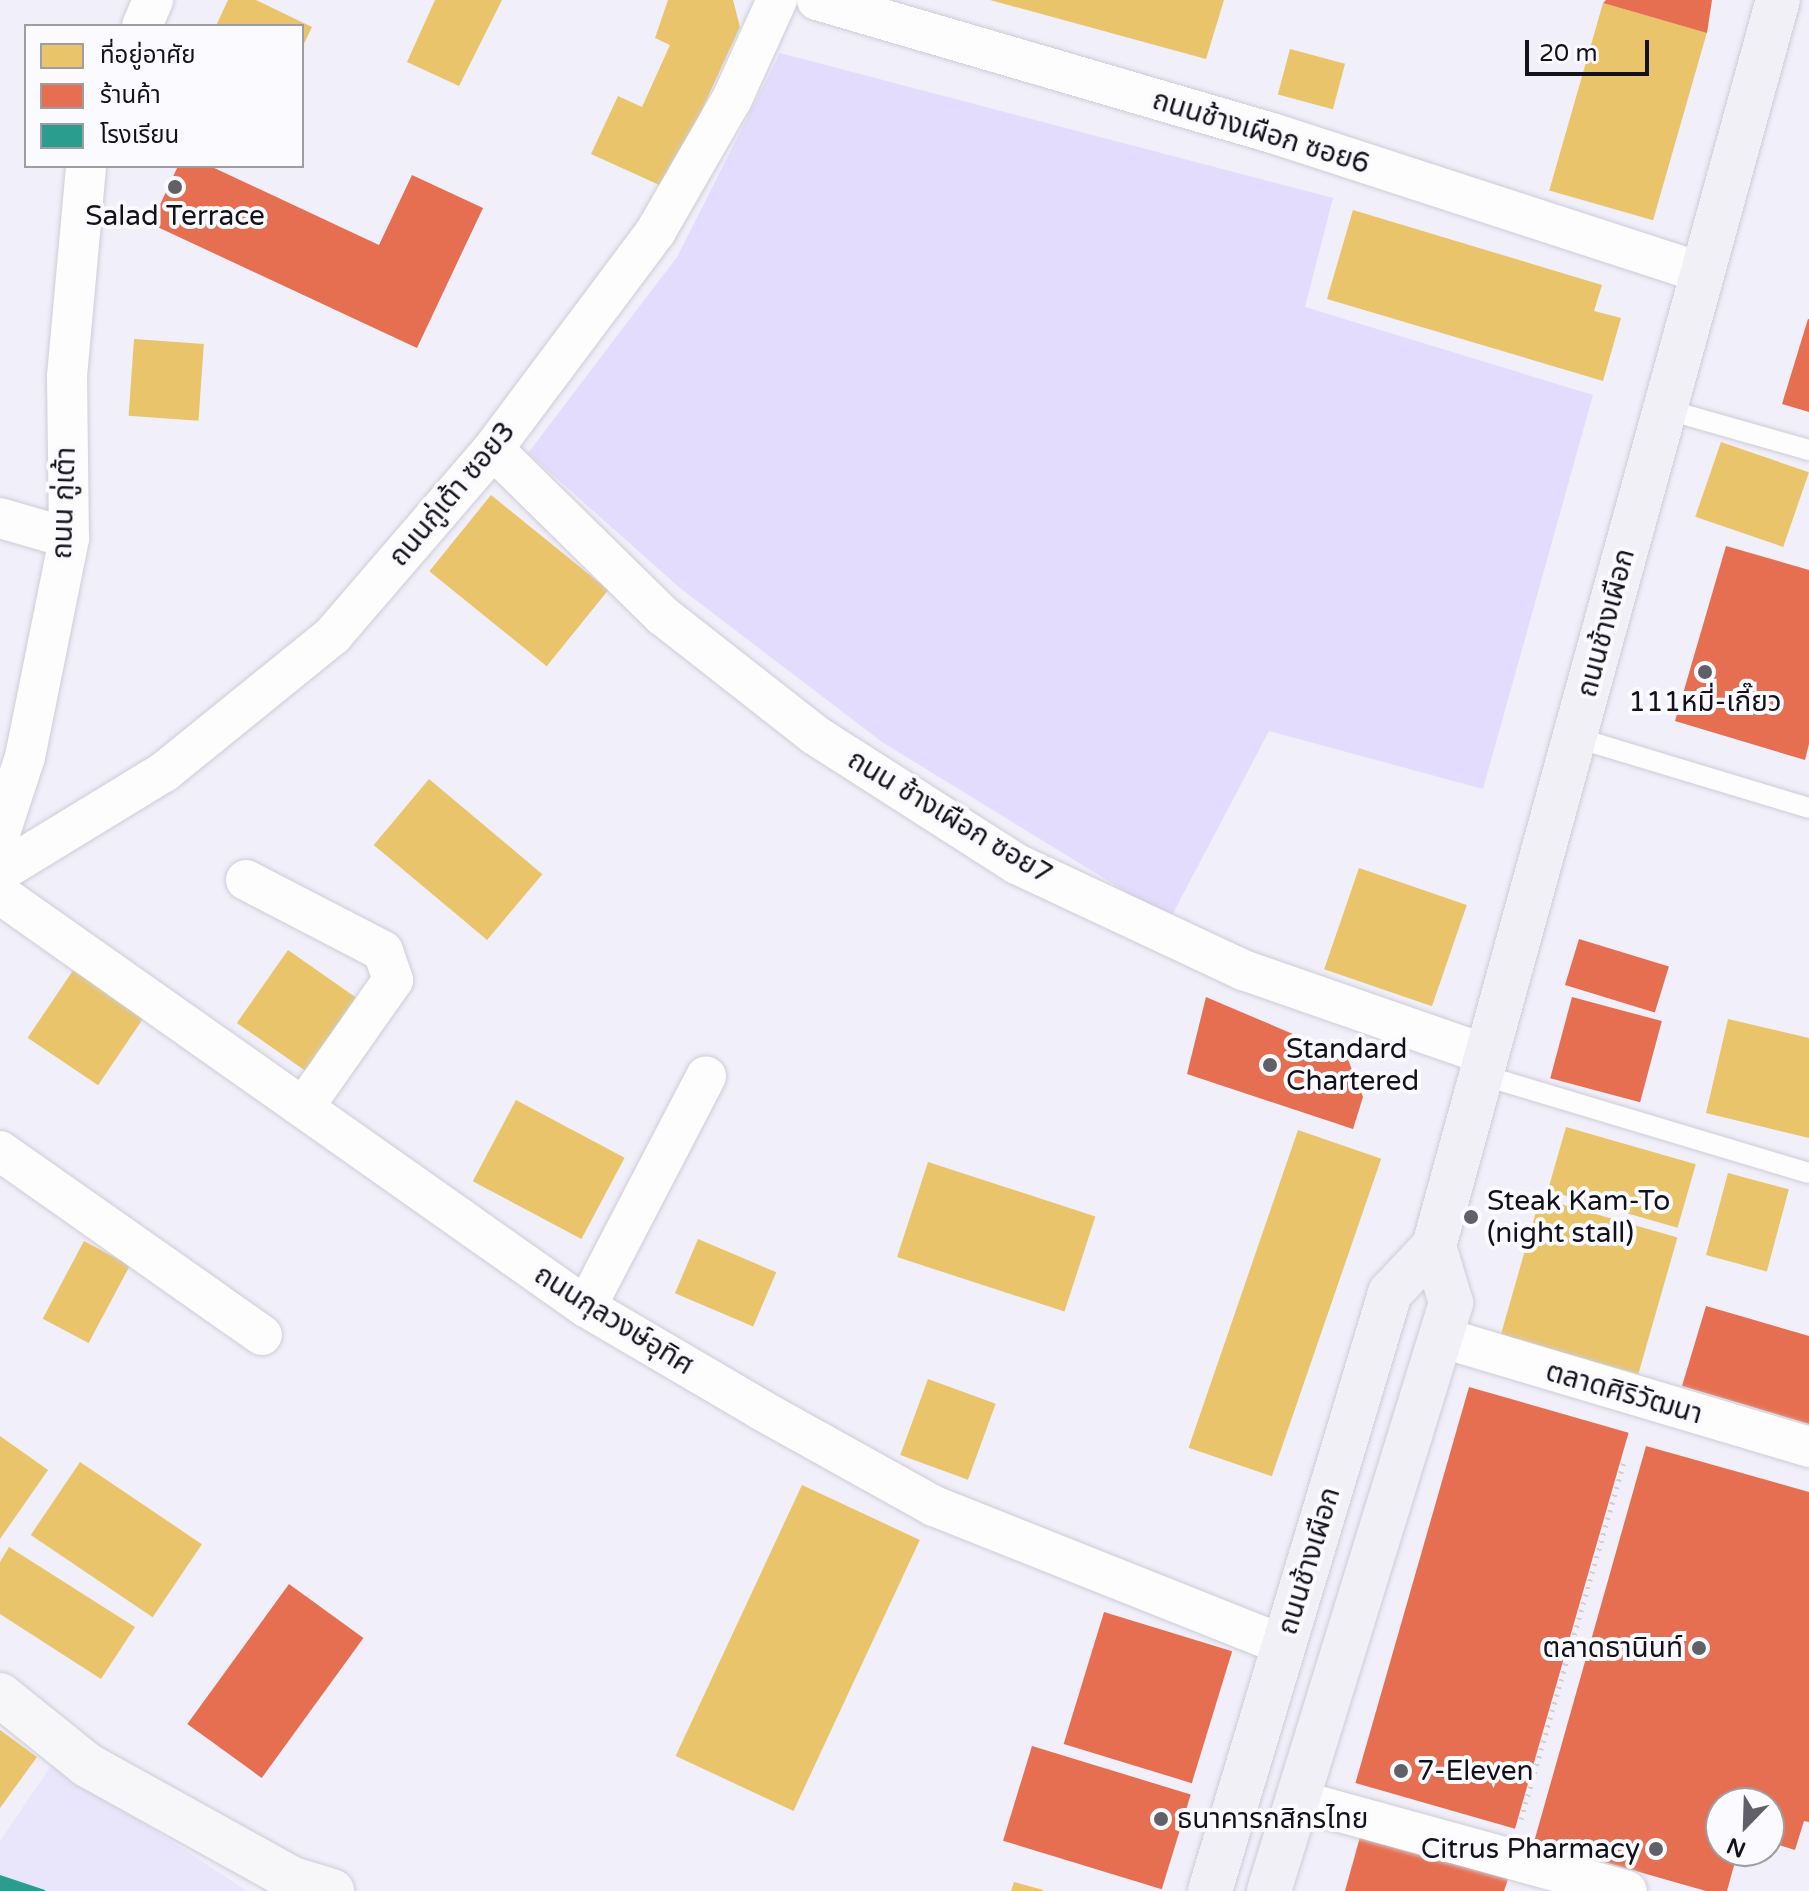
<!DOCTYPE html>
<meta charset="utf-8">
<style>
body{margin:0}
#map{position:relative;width:1809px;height:1891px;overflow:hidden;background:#f1effa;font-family:"Varela Round","Noto Sans Thai",sans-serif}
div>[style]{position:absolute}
.built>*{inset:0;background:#e9e5fb}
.green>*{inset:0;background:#e3dcfc}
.homes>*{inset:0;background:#e9c46a;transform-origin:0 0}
.shops>*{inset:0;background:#e76f51;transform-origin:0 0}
.schools>*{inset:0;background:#2a9d8f}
.path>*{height:5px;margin-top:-2.5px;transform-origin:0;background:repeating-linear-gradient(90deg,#d0d0d3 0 2px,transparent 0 8px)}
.roads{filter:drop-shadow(0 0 2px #ceccd6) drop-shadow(0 0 2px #ceccd6)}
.lane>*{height:20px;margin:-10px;padding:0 10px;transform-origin:10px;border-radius:10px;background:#fdfdfe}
.street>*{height:40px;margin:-20px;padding:0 20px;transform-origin:20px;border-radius:20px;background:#fdfdfe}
.secondary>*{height:44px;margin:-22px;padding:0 22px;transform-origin:22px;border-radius:22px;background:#f7f7fa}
.primary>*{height:44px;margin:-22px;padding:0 22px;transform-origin:22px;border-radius:22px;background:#f1f0f7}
.dots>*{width:22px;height:22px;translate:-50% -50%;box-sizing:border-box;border:4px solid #fbfaff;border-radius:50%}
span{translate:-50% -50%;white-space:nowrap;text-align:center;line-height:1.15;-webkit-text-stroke:8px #fbfaff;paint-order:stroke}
.street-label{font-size:28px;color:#13121a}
.poi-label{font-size:28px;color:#13121a}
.left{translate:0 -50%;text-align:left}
.right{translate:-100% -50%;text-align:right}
.legend{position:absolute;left:24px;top:24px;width:280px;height:144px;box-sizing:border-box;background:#fbfaff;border:2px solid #9e9da3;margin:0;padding:10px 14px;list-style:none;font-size:24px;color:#13121a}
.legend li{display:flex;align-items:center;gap:16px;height:40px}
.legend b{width:40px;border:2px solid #9e9da3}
.north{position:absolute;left:1705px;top:1787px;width:80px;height:80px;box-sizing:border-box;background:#fbfaff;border:2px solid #9e9da3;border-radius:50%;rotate:203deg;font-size:22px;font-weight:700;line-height:32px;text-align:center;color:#13121a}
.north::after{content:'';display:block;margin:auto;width:28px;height:36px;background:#615f68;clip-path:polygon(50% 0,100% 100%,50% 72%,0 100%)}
.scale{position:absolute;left:1525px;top:40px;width:124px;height:36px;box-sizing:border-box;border:4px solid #13121a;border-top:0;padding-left:10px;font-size:24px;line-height:28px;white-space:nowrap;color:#13121a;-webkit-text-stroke:6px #fbfaff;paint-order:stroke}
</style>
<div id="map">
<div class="built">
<i style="clip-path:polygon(53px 1763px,247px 1891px,0 1891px,0 1841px)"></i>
</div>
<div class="green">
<i style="clip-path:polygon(780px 53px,1333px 198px,1305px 307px,1593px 395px,1483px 789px,1269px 731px,1170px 919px,882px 742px,680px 588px,528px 453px,677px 257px)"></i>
</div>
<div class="homes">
<i style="clip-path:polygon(228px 0,256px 0,312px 27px,302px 48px,302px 26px,216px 26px)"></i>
<i style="clip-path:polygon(435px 0,502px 0,459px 86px,407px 62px)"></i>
<i style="clip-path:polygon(668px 0,733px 0,740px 27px,666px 188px,591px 154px,618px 96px,642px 107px,670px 45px,655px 38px)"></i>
<i style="clip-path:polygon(990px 0,1224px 0,1206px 59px)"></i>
<i style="left:1603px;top:3px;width:108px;height:195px;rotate:16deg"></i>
<i style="left:1290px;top:49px;width:57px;height:47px;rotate:15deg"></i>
<i style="clip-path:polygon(1353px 210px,1602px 285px,1594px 311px,1621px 318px,1603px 381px,1327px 299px)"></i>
<i style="left:134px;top:339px;width:70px;height:77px;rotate:4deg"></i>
<i style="left:1721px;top:442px;width:93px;height:79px;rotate:19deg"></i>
<i style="left:491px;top:495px;width:151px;height:98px;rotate:39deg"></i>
<i style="left:429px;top:779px;width:148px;height:86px;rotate:40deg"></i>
<i style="left:1359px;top:868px;width:114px;height:107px;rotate:19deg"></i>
<i style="left:288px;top:950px;width:92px;height:89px;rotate:35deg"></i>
<i style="left:74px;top:969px;width:85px;height:83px;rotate:34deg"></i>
<i style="clip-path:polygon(1728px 1019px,1809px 1038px,1809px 1138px,1706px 1113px)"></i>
<i style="left:516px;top:1100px;width:123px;height:92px;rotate:28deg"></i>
<i style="left:1566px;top:1127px;width:135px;height:66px;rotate:16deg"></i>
<i style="left:1298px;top:1130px;width:88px;height:336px;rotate:19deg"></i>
<i style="left:928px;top:1162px;width:176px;height:100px;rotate:18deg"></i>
<i style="left:1728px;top:1173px;width:63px;height:85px;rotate:15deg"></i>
<i style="left:1540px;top:1198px;width:143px;height:142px;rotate:16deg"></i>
<i style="left:698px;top:1239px;width:85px;height:59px;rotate:23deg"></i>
<i style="left:84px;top:1241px;width:52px;height:88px;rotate:28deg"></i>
<i style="left:928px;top:1379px;width:72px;height:81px;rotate:20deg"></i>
<i style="clip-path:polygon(0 1436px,48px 1470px,0 1539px)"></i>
<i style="left:80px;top:1462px;width:147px;height:88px;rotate:34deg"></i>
<i style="left:802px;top:1485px;width:130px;height:299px;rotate:25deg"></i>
<i style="clip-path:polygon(9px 1547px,135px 1627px,101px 1679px,0 1614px,0 1562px)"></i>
<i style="clip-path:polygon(0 1730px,37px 1757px,0 1808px)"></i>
<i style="clip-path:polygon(1014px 1882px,1043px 1890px,1043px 1891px,1011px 1891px)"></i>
</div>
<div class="shops">
<i style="clip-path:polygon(1606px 0,1712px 0,1707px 33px,1603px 3px)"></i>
<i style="clip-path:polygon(178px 166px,210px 166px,379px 245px,412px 175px,483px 208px,417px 348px,151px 224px)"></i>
<i style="clip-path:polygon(1808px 319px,1809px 319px,1809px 412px,1782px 404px)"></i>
<i style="clip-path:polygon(1726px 546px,1809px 570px,1809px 744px,1805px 760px,1675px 721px)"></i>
<i style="left:1579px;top:939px;width:94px;height:48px;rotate:17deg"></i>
<i style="clip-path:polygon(1206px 997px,1347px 1057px,1363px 1097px,1353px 1129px,1187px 1074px)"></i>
<i style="left:1572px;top:997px;width:93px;height:84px;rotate:15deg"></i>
<i style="clip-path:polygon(1706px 1306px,1809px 1336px,1809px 1424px,1682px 1386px)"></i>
<i style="left:1469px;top:1387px;width:166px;height:412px;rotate:16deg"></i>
<i style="clip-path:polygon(1646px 1446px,1809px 1492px,1809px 1822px,1804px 1821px,1795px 1850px,1769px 1842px,1769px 1803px,1721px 1803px,1721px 1851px,1738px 1851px,1727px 1891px,1706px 1891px,1534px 1842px)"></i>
<i style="left:289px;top:1584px;width:92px;height:173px;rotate:36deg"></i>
<i style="left:1104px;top:1612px;width:134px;height:138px;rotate:17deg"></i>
<i style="left:1032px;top:1746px;width:166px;height:99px;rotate:17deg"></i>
<i style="clip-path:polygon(1360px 1837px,1508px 1879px,1504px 1891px,1345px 1891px)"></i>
</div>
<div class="schools">
<i style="clip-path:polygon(0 1875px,45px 1890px,45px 1891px,0 1891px)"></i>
</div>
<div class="path">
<i style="left:1521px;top:1819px;width:373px;rotate:-73.9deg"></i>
</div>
<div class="roads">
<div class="lane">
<i style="left:1665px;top:409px;width:150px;rotate:15.9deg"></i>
<i style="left:1574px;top:737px;width:245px;rotate:16.8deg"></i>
<i style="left:1482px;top:1075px;width:341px;rotate:16.7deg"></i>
</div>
<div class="street">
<i style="left:817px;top:0;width:474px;rotate:16.3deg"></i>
<i style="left:1272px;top:133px;width:453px;rotate:18deg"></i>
<i style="left:142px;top:26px;width:28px;rotate:-67deg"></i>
<i style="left:493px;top:449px;width:237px;rotate:44.5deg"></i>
<i style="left:662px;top:615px;width:194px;rotate:38.1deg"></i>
<i style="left:815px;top:735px;width:240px;rotate:32.6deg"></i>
<i style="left:1017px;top:864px;width:250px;rotate:25.1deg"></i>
<i style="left:1243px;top:970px;width:258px;rotate:19.2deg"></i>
<i style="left:0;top:518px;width:72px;rotate:16.2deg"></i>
<i style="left:0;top:833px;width:80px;rotate:-71.8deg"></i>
<i style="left:25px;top:757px;width:223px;rotate:-78.6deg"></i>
<i style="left:69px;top:538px;width:162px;rotate:-90.7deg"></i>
<i style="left:67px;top:376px;width:211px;rotate:-84.8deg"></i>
<i style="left:0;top:872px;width:192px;rotate:-31.4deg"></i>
<i style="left:164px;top:772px;width:218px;rotate:-39deg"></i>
<i style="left:333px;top:635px;width:245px;rotate:-49.3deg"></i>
<i style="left:493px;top:449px;width:272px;rotate:-53.2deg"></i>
<i style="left:656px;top:231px;width:152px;rotate:-60.1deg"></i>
<i style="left:732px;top:99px;width:109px;rotate:-65.6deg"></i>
<i style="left:246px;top:880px;width:154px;rotate:27.4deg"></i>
<i style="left:383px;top:951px;width:31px;rotate:71deg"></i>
<i style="left:393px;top:980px;width:156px;rotate:125.1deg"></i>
<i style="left:0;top:894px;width:717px;rotate:35.18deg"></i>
<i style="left:586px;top:1307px;width:205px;rotate:30.4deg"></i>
<i style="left:763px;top:1411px;width:196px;rotate:29.1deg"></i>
<i style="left:934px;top:1506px;width:377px;rotate:21.7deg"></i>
<i style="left:0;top:1151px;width:320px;rotate:35.1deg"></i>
<i style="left:586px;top:1307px;width:260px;rotate:-62.5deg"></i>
<i style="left:1440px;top:1337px;width:385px;rotate:16.6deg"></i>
<i style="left:1297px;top:1800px;width:342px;rotate:15.4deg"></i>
</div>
<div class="secondary">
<i style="left:0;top:1695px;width:112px;rotate:38.8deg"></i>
<i style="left:87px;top:1765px;width:235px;rotate:29deg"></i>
<i style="left:293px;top:1879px;width:41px;rotate:17.1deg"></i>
</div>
<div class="primary">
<i style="left:1210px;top:1891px;width:625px;rotate:-73.25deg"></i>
<i style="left:1390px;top:1293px;width:64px;rotate:-46.9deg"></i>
<i style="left:1434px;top:1246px;width:1293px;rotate:-74.57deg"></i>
<i style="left:1269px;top:1891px;width:616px;rotate:-72.8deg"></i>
<i style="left:1451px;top:1303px;width:59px;rotate:-106.6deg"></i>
</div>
</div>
<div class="dots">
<i style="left:175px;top:187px;background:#615f68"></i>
<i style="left:1705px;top:672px;background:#615f68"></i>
<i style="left:1270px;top:1065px;background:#615f68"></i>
<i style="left:1471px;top:1217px;background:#615f68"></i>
<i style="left:1699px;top:1648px;background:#615f68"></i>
<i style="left:1401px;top:1771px;background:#615f68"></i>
<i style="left:1161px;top:1819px;background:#615f68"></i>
<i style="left:1656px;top:1849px;background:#615f68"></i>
</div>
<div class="street-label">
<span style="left:1261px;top:132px;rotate:17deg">ถนนช้างเผือก ซอย6</span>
<span style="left:452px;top:494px;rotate:-50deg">ถนนกู่เต้า ซอย3</span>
<span style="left:64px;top:503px;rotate:-88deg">ถนน กู่เต้า</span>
<span style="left:1606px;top:623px;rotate:-75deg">ถนนช้างเผือก</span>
<span style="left:950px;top:817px;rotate:31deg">ถนน ช้างเผือก ซอย7</span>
<span style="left:614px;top:1320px;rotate:32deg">ถนนกุลวงษ์อุทิศ</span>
<span style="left:1624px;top:1393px;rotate:16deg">ตลาดศิริวัฒนา</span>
<span style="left:1309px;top:1561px;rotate:-73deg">ถนนช้างเผือก</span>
</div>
<div class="poi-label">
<span style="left:175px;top:216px">Salad Terrace</span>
<span style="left:1705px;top:702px">111หมี่-เกี๊ยว</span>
<span class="left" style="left:1286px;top:1065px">Standard<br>Chartered</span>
<span class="left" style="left:1487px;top:1217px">Steak Kam-To<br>(night stall)</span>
<span class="right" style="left:1683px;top:1648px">ตลาดธานินท์</span>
<span class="left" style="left:1417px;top:1771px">7-Eleven</span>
<span class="left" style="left:1177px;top:1819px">ธนาคารกสิกรไทย</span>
<span class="right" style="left:1640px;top:1849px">Citrus Pharmacy</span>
</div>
<ul class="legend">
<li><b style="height:22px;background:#e9c46a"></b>ที่อยู่อาศัย</li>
<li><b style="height:22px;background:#e76f51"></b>ร้านค้า</li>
<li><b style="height:22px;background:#2a9d8f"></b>โรงเรียน</li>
</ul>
<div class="north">N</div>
<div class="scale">20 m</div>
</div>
